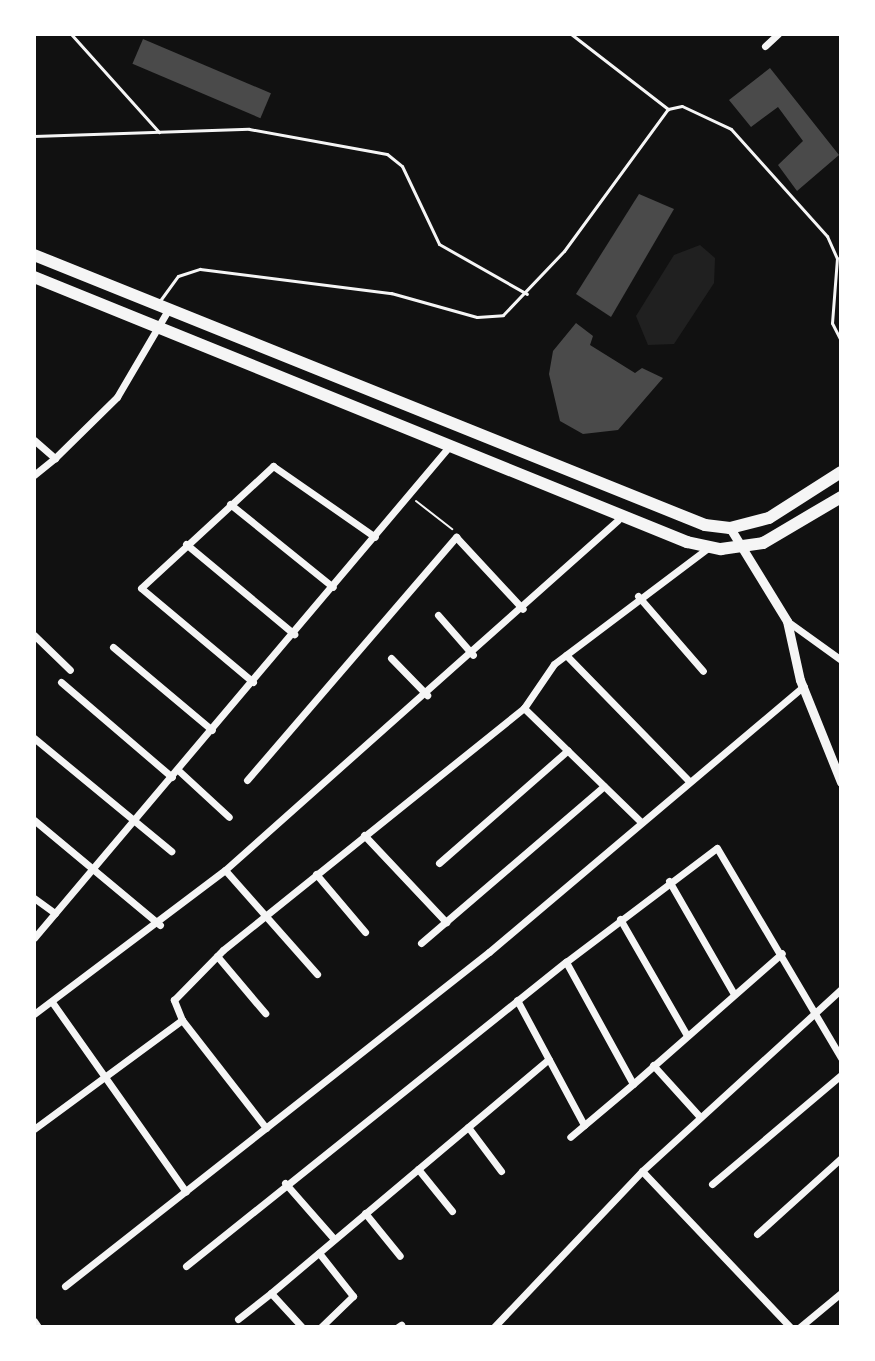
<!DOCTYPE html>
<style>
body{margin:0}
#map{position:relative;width:875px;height:1361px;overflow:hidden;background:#111;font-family:Jost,sans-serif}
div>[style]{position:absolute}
.green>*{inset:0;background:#202020}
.building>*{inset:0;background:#4a4a4a;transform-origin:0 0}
.path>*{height:2px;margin:-1px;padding:0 1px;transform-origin:1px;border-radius:1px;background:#f5f5f5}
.service>*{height:3px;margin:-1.5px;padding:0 1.5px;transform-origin:1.5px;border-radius:1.5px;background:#f5f5f5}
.minor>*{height:7px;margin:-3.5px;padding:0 3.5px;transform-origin:3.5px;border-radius:3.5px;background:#f5f5f5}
.tertiary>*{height:9px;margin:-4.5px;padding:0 4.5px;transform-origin:4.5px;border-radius:4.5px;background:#f5f5f5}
.trunk>*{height:12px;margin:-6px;padding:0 6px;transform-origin:6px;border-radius:6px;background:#f5f5f5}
span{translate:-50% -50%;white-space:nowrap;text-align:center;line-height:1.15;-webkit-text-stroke:6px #fff;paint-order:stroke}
.frame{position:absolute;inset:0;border:36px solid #fff;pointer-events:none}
</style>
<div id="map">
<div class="green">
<i style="clip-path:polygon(700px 245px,715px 258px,714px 283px,674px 344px,648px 345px,636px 316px,674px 255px)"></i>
</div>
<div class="building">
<i style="left:143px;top:39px;width:139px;height:27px;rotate:23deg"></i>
<i style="clip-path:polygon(770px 68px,839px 155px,797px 191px,778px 165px,803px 141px,778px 107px,751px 127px,729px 100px)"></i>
<i style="clip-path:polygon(639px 194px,674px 209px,611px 317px,576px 294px)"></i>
<i style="clip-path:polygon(576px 323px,593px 336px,590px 345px,635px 373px,642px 368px,663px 378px,618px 430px,583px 434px,560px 421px,549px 374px,553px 351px)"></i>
</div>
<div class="path">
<i style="left:416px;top:501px;width:46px;rotate:37.9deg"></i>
</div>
<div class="service">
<i style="left:71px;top:34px;width:132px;rotate:48.1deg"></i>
<i style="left:571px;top:34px;width:123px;rotate:37.7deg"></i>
<i style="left:34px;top:136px;width:215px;rotate:-1.9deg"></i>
<i style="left:249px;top:129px;width:140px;rotate:10.3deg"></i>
<i style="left:387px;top:154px;width:19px;rotate:39deg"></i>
<i style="left:402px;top:166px;width:86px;rotate:64.6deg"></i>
<i style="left:439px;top:244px;width:101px;rotate:29.6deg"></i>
<i style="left:159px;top:302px;width:32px;rotate:-54deg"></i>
<i style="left:178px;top:276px;width:23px;rotate:-18deg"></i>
<i style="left:200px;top:269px;width:193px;rotate:7.2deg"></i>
<i style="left:391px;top:293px;width:89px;rotate:15.6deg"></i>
<i style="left:477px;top:317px;width:26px;rotate:-4deg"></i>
<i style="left:503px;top:315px;width:88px;rotate:-46.4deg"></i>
<i style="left:564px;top:251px;width:176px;rotate:-53.8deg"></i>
<i style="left:668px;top:109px;width:14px;rotate:-12deg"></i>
<i style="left:682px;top:106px;width:54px;rotate:25.1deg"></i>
<i style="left:731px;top:129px;width:144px;rotate:48.1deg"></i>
<i style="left:827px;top:236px;width:24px;rotate:66deg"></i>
<i style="left:837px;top:258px;width:65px;rotate:94.4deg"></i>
<i style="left:832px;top:323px;width:20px;rotate:63deg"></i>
</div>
<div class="minor">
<i style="left:765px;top:46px;width:18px;rotate:-43deg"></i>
<i style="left:34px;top:440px;width:28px;rotate:41deg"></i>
<i style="left:55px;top:458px;width:87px;rotate:-44.5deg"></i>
<i style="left:117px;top:397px;width:101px;rotate:-59.6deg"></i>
<i style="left:34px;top:475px;width:27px;rotate:-39deg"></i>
<i style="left:230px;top:504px;width:132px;rotate:38.9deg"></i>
<i style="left:186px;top:544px;width:141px;rotate:39.8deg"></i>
<i style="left:638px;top:596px;width:99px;rotate:49.1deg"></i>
<i style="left:438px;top:615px;width:53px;rotate:48.8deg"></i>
<i style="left:787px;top:621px;width:67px;rotate:35.8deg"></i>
<i style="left:34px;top:635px;width:50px;rotate:44.2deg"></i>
<i style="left:113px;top:647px;width:129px;rotate:40deg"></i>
<i style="left:566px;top:655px;width:175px;rotate:45.7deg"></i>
<i style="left:391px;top:658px;width:52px;rotate:45.8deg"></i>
<i style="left:61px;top:682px;width:146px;rotate:40.6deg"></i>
<i style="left:253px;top:682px;width:146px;rotate:-140deg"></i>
<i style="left:141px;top:588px;width:180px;rotate:-42.7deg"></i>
<i style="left:273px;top:466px;width:124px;rotate:34.8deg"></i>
<i style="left:34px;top:738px;width:178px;rotate:39.5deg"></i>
<i style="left:178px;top:770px;width:69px;rotate:42.7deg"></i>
<i style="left:247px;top:780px;width:321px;rotate:-49.3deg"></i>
<i style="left:456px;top:537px;width:98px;rotate:47.1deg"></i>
<i style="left:34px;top:820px;width:164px;rotate:39.8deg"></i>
<i style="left:640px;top:821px;width:162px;rotate:-135.8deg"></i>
<i style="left:524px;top:708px;width:53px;rotate:-55.7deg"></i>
<i style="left:554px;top:664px;width:194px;rotate:-37deg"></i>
<i style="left:364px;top:835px;width:120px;rotate:46.7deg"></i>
<i style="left:439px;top:863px;width:171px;rotate:-41.2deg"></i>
<i style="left:225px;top:870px;width:139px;rotate:48.5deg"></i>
<i style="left:316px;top:874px;width:76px;rotate:49.8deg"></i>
<i style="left:669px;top:881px;width:130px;rotate:60.1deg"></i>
<i style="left:34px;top:898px;width:26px;rotate:36deg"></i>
<i style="left:620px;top:919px;width:133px;rotate:60.1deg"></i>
<i style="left:34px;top:938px;width:641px;rotate:-49.81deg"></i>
<i style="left:421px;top:943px;width:241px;rotate:-40.6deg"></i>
<i style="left:217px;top:956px;width:75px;rotate:49.9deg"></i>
<i style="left:566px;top:962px;width:189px;rotate:-37.1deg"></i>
<i style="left:717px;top:848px;width:244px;rotate:59.4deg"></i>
<i style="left:517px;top:1000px;width:142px;rotate:61.8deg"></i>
<i style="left:52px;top:1002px;width:232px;rotate:54.8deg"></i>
<i style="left:34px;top:1014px;width:239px;rotate:-37deg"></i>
<i style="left:225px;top:870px;width:526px;rotate:-41.69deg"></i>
<i style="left:182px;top:1020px;width:137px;rotate:52.1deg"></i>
<i style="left:653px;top:1065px;width:70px;rotate:47.9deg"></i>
<i style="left:633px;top:1084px;width:198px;rotate:-41.3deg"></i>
<i style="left:468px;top:1127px;width:55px;rotate:53.1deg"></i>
<i style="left:34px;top:1129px;width:184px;rotate:-36.4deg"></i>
<i style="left:182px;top:1020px;width:22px;rotate:-112deg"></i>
<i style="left:174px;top:1000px;width:70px;rotate:-45.6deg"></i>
<i style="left:223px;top:950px;width:386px;rotate:-38.8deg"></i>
<i style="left:418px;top:1169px;width:54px;rotate:51deg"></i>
<i style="left:642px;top:1171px;width:215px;rotate:46.5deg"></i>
<i style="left:285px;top:1183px;width:74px;rotate:48.8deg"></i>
<i style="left:712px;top:1184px;width:169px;rotate:-40.2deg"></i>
<i style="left:365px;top:1213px;width:55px;rotate:50.9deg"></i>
<i style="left:757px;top:1234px;width:113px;rotate:-42.1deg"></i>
<i style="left:319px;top:1253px;width:55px;rotate:51.7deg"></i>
<i style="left:353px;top:1296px;width:45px;rotate:135.9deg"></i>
<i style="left:186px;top:1266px;width:487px;rotate:-38.7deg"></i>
<i style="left:566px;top:962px;width:139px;rotate:61.2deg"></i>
<i style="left:633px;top:1084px;width:82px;rotate:139.9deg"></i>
<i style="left:65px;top:1286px;width:540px;rotate:-38.23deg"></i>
<i style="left:489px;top:952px;width:412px;rotate:-40.2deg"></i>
<i style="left:238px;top:1319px;width:42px;rotate:-38.2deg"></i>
<i style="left:34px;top:1321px;width:7px;rotate:56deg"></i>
<i style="left:302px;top:1327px;width:46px;rotate:-132.4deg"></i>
<i style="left:271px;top:1293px;width:363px;rotate:-40.1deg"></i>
<i style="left:398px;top:1327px;width:4px;rotate:-34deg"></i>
<i style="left:494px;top:1327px;width:215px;rotate:-46.5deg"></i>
<i style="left:642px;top:1171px;width:270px;rotate:-42.4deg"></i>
<i style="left:800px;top:1327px;width:53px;rotate:-39.7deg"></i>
</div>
<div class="tertiary">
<i style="left:730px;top:528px;width:109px;rotate:58.5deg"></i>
<i style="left:787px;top:621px;width:60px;rotate:77.6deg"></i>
<i style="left:800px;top:680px;width:110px;rotate:68.1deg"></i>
</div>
<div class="trunk">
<i style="left:34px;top:255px;width:723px;rotate:21.92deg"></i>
<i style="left:705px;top:525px;width:25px;rotate:7deg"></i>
<i style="left:730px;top:528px;width:40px;rotate:-14.4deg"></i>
<i style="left:769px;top:518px;width:85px;rotate:-32.6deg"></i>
<i style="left:34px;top:277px;width:705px;rotate:22.09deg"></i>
<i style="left:687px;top:542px;width:35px;rotate:12deg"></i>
<i style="left:721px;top:549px;width:42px;rotate:-8.1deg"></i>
<i style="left:763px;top:543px;width:91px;rotate:-30.5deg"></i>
</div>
<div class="frame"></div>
</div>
